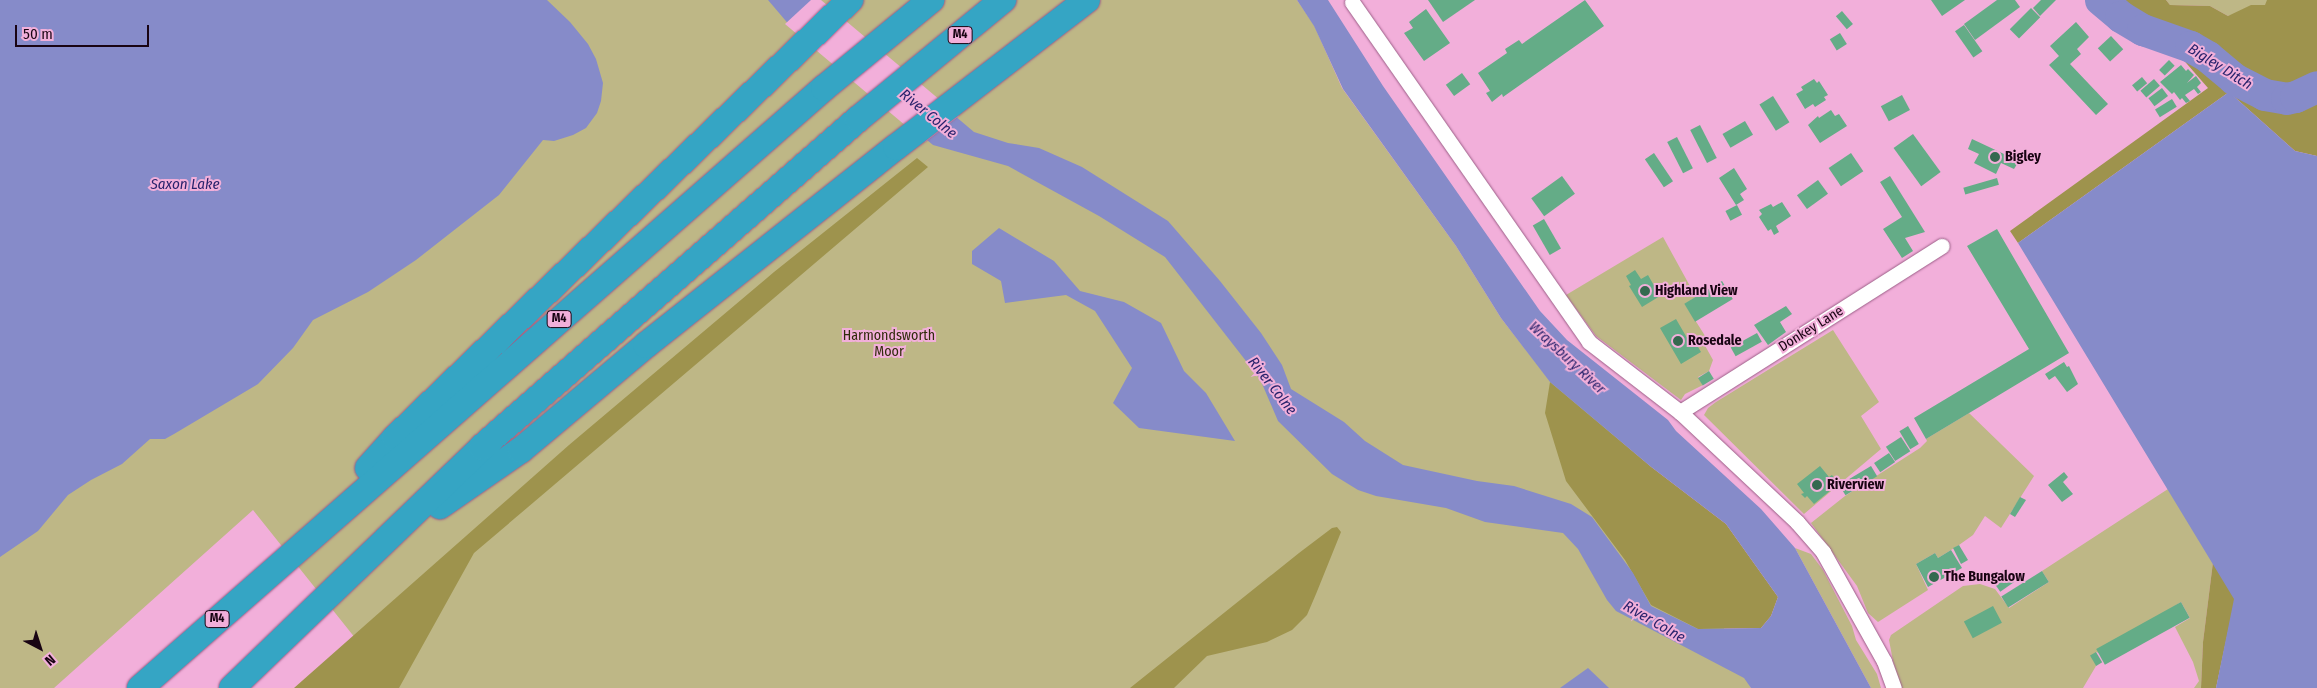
<!DOCTYPE html>
<style>
body{margin:0}
#map{position:relative;width:2317px;height:688px;overflow:hidden;background:#f2afda;font-family:"Fira Sans Condensed",sans-serif}
div>[style]{position:absolute}
.green>*{inset:0;background:#beb786}
.forest>*{inset:0;background:#9e934d}
.water>*{inset:0;background:#868bc9}
.pier>*{inset:0;background:#f2afda}
.river>*{height:32px;margin:-16px;padding:0 16px;transform-origin:16px;border-radius:16px;background:#868bc9}
.building>*{inset:0;background:#64ac87;transform-origin:0 0}
.roads{filter:drop-shadow(0 0 1px #9c5f88) drop-shadow(0 0 1px #9c5f88)}
.minor>*{height:15px;margin:-7.5px;padding:0 7.5px;transform-origin:7.5px;border-radius:7.5px;background:#fff}
.motorway>*{height:26px;margin:-13px;padding:0 13px;transform-origin:13px;border-radius:13px;background:#35a5c4}
.dots>*{width:14px;height:14px;translate:-50% -50%;box-sizing:border-box;border:2px solid #f2afda;border-radius:50%}
span{translate:-50% -50%;white-space:nowrap;text-align:center;line-height:1.15;-webkit-text-stroke:4px #f2afda;paint-order:stroke}
.shield-label span{padding:1px 4px;background:#f2afda;border:1px solid;border-radius:4px;-webkit-text-stroke-width:0}
.shield-label{font-size:12px;color:#190413;font-weight:700}
.poi-label{font-size:14px;color:#190413;font-weight:700}
.left{translate:0 -50%;text-align:left}
.street-label{font-size:14px;color:#190413}
.park-label{font-size:14px;color:#302b0b}
.water-label{font-size:15px;color:#29236c;font-style:italic}
.north{position:absolute;left:15px;top:623px;width:50px;height:50px;-webkit-text-stroke:4px #f2afda;paint-order:stroke;rotate:140deg;font-size:14px;font-weight:700;line-height:20px;text-align:center;color:#190413}
.north::after{content:'';display:block;margin:auto;width:18px;height:22px;background:#190413;clip-path:polygon(50% 0,100% 100%,50% 72%,0 100%)}
.scale{position:absolute;left:15px;top:25px;width:134px;height:22px;box-sizing:border-box;border:2px solid #190413;border-top:0;padding-left:6px;font-size:15px;line-height:18px;white-space:nowrap;color:#190413;-webkit-text-stroke:4px #f2afda;paint-order:stroke}
</style>
<div id="map">
<div class="green">
<i style="clip-path:polygon(0 0,1297px 0,1314px 25px,1342px 88px,1456px 246px,1501px 318px,1550px 381px,1650px 466px,1751px 688px,395px 688px,253px 510px,54px 688px,0 688px)"></i>
<i style="clip-path:polygon(2166px 0,2317px 0,2228px 16px,2210px 6px,2170px 5px)"></i>
<i style="clip-path:polygon(1663px 237px,1696px 297px,1685px 304px,1707px 339px,1703px 342px,1713px 360px,1709px 371px,1698px 377px,1703px 385px,1685px 394px,1681px 400px,1596px 336px,1566px 295px)"></i>
<i style="clip-path:polygon(1833px 330px,1879px 402px,1861px 416px,1881px 449px,1804px 514px,1704px 415px,1708px 408px,1716px 402px)"></i>
<i style="clip-path:polygon(1969px 413px,2034px 476px,2001px 528px,1985px 516px,1973px 535px,1959px 545px,1938px 558px,1935px 553px,1916px 564px,1928px 590px,1878px 622px,1868px 613px,1857px 586px,1811px 523px,1845px 496px,1920px 448px,1927px 441px,1926px 439px)"></i>
<i style="clip-path:polygon(2168px 489px,2213px 562px,2203px 642px,2201px 688px,2194px 688px,2199px 681px,2193px 662px,2175px 627px,2190px 618px,2181px 602px,2099px 653px,2096px 652px,2096px 666px,2083px 688px,1902px 688px,1893px 661px,1889px 640px,1891px 635px,1963px 586px,1980px 584px,1995px 589px,2009px 608px,2049px 582px,2042px 571px)"></i>
<i style="clip-path:polygon(1795px 548px,1811px 554px,1823px 570px,1852px 626px,1856px 640px,1877px 674px,1881px 688px,1871px 688px)"></i>
</div>
<div class="forest">
<i style="clip-path:polygon(2103px 0,2166px 0,2170px 5px,2210px 6px,2228px 16px,2251px 5px,2265px 5px,2267px 0,2317px 0,2317px 156px,2295px 151px,2229px 92px,2018px 243px,2010px 231px,2208px 88px,2166px 40px,2143px 30px,2121px 17px)"></i>
<i style="clip-path:polygon(917px 158px,928px 167px,474px 553px,399px 688px,294px 688px,569px 445px,774px 272px)"></i>
<i style="clip-path:polygon(1550px 382px,1650px 466px,1726px 524px,1778px 597px,1771px 616px,1761px 628px,1698px 629px,1651px 605px,1625px 560px,1566px 481px,1545px 413px)"></i>
<i style="clip-path:polygon(1337px 527px,1341px 532px,1316px 594px,1307px 615px,1292px 630px,1267px 642px,1207px 656px,1174px 688px,1130px 688px,1299px 553px,1332px 528px)"></i>
<i style="clip-path:polygon(2213px 562px,2235px 599px,2216px 688px,2201px 688px,2203px 642px)"></i>
</div>
<div class="water">
<i style="clip-path:polygon(0 0,547px 0,570px 22px,588px 44px,596px 59px,603px 83px,601px 101px,597px 113px,586px 128px,573px 135px,554px 141px,543px 140px,499px 195px,416px 260px,368px 292px,313px 320px,293px 348px,258px 384px,174px 434px,165px 439px,150px 439px,122px 464px,91px 480px,68px 495px,38px 531px,0 557px)"></i>
<i style="clip-path:polygon(768px 0,818px 0,974px 132px,1008px 143px,1039px 148px,1082px 167px,1168px 221px,1220px 281px,1261px 333px,1282px 365px,1291px 389px,1344px 422px,1365px 441px,1403px 465px,1477px 481px,1514px 486px,1571px 504px,1592px 517px,1633px 573px,1651px 606px,1698px 629px,1761px 628px,1771px 616px,1778px 597px,1726px 524px,1650px 466px,1550px 382px,1501px 318px,1456px 246px,1343px 89px,1314px 26px,1297px 0,1328px 0,1383px 86px,1540px 311px,1567px 340px,1668px 420px,1676px 431px,1761px 509px,1795px 548px,1871px 688px,1751px 688px,1744px 678px,1616px 611px,1607px 600px,1578px 549px,1563px 533px,1485px 522px,1446px 508px,1376px 496px,1358px 490px,1332px 474px,1278px 421px,1260px 379px,1165px 257px,1099px 216px,1008px 166px,933px 145px,791px 27px)"></i>
<i style="clip-path:polygon(2229px 92px,2295px 151px,2317px 156px,2317px 688px,2216px 688px,2234px 599px,2018px 243px)"></i>
<i style="clip-path:polygon(999px 228px,1054px 261px,1080px 291px,1124px 302px,1161px 323px,1184px 371px,1206px 393px,1235px 441px,1139px 428px,1113px 403px,1132px 368px,1095px 311px,1066px 295px,1005px 303px,1001px 281px,972px 264px,972px 251px)"></i>
<i style="clip-path:polygon(1588px 668px,1609px 688px,1560px 688px)"></i>
</div>
<div class="pier">
<i style="clip-path:polygon(811px 0,821px 0,959px 116px,925px 142px,785px 24px)"></i>
</div>
<div class="river">
<i style="left:2101px;top:0;width:26px;rotate:40deg"></i>
<i style="left:2121px;top:17px;width:26px;rotate:31deg"></i>
<i style="left:2143px;top:30px;width:51px;rotate:19.5deg"></i>
<i style="left:2191px;top:47px;width:20px;rotate:30deg"></i>
<i style="left:2208px;top:57px;width:34px;rotate:40deg"></i>
<i style="left:2234px;top:79px;width:35px;rotate:27deg"></i>
<i style="left:2265px;top:95px;width:22px;rotate:10deg"></i>
<i style="left:2287px;top:99px;width:9px;rotate:-13deg"></i>
<i style="left:2296px;top:97px;width:23px;rotate:-25deg"></i>
</div>
<div class="building">
<i style="clip-path:polygon(1428px 0,1475px 0,1443px 22px)"></i>
<i style="clip-path:polygon(1585px 0,1604px 26px,1503px 97px,1502px 94px,1492px 102px,1486px 93px,1490px 91px,1478px 73px,1507px 53px,1505px 49px,1519px 40px,1522px 44px)"></i>
<i style="clip-path:polygon(1931px 0,1965px 0,1942px 16px)"></i>
<i style="clip-path:polygon(1997px 0,2015px 0,2020px 7px,1975px 40px,1964px 24px)"></i>
<i style="clip-path:polygon(2041px 0,2056px 0,2040px 16px,2033px 8px)"></i>
<i style="left:2031px;top:8px;width:13px;height:30px;rotate:45deg"></i>
<i style="clip-path:polygon(1426px 9px,1450px 43px,1424px 61px,1404px 33px,1413px 28px,1409px 22px)"></i>
<i style="left:1842px;top:11px;width:17px;height:8px;rotate:50deg"></i>
<i style="clip-path:polygon(2076px 22px,2089px 37px,2077px 49px,2081px 54px,2070px 64px,2108px 104px,2096px 115px,2049px 65px,2059px 56px,2050px 46px)"></i>
<i style="left:1964px;top:25px;width:32px;height:11px;rotate:55deg"></i>
<i style="left:1840px;top:33px;width:13px;height:12px;rotate:58deg"></i>
<i style="left:2111px;top:36px;width:18px;height:18px;rotate:47deg"></i>
<i style="left:2169px;top:60px;width:8px;height:14px;rotate:45deg"></i>
<i style="clip-path:polygon(2181px 65px,2186px 71px,2188px 69px,2194px 75px,2187px 83px,2196px 76px,2201px 83px,2197px 87px,2201px 92px,2198px 94px,2194px 89px,2185px 95px,2190px 101px,2186px 103px,2182px 98px,2180px 100px,2174px 92px,2172px 94px,2160px 82px)"></i>
<i style="left:1462px;top:73px;width:14px;height:20px;rotate:54deg"></i>
<i style="left:2142px;top:77px;width:8px;height:13px;rotate:50deg"></i>
<i style="clip-path:polygon(1814px 79px,1817px 83px,1819px 81px,1828px 95px,1824px 97px,1826px 100px,1815px 107px,1813px 104px,1805px 109px,1796px 94px,1803px 90px,1801px 87px)"></i>
<i style="left:2154px;top:79px;width:9px;height:18px;rotate:49deg"></i>
<i style="left:2162px;top:88px;width:10px;height:17px;rotate:53deg"></i>
<i style="left:1902px;top:95px;width:17px;height:24px;rotate:62deg"></i>
<i style="left:1773px;top:96px;width:31px;height:16px;rotate:58deg"></i>
<i style="left:2172px;top:99px;width:9px;height:20px;rotate:58deg"></i>
<i style="clip-path:polygon(1831px 110px,1835px 116px,1839px 114px,1847px 126px,1820px 143px,1808px 125px,1818px 116px,1819px 118px)"></i>
<i style="left:1745px;top:121px;width:16px;height:26px;rotate:60deg"></i>
<i style="left:1700px;top:125px;width:37px;height:11px;rotate:63deg"></i>
<i style="left:1913px;top:134px;width:47px;height:24px;rotate:54deg"></i>
<i style="left:1677px;top:137px;width:35px;height:11px;rotate:63deg"></i>
<i style="clip-path:polygon(1972px 139px,2019px 161px,2014px 169px,2001px 163px,1996px 174px,1974px 163px,1979px 154px,1968px 149px)"></i>
<i style="left:1654px;top:153px;width:34px;height:11px;rotate:56deg"></i>
<i style="left:1851px;top:153px;width:22px;height:27px;rotate:56deg"></i>
<i style="clip-path:polygon(1734px 168px,1747px 189px,1740px 194px,1744px 200px,1736px 205px,1719px 178px)"></i>
<i style="left:1562px;top:176px;width:22px;height:38px;rotate:54deg"></i>
<i style="clip-path:polygon(1890px 176px,1925px 232px,1905px 238px,1913px 251px,1902px 258px,1883px 229px,1902px 217px,1880px 182px)"></i>
<i style="left:1997px;top:178px;width:7px;height:35px;rotate:74deg"></i>
<i style="left:1818px;top:180px;width:17px;height:26px;rotate:54deg"></i>
<i style="clip-path:polygon(1782px 202px,1791px 216px,1776px 226px,1779px 232px,1774px 235px,1771px 229px,1768px 231px,1759px 217px,1762px 214px,1759px 210px,1771px 204px,1773px 207px)"></i>
<i style="left:1737px;top:205px;width:11px;height:13px;rotate:63deg"></i>
<i style="left:1544px;top:219px;width:34px;height:13px;rotate:60deg"></i>
<i style="clip-path:polygon(1997px 229px,2069px 353px,1926px 439px,1914px 418px,2029px 349px,1967px 246px)"></i>
<i style="clip-path:polygon(1635px 270px,1641px 279px,1648px 275px,1660px 296px,1642px 307px,1629px 286px,1631px 285px,1626px 276px)"></i>
<i style="left:1722px;top:281px;width:21px;height:44px;rotate:59deg"></i>
<i style="clip-path:polygon(1786px 306px,1792px 314px,1780px 322px,1786px 332px,1768px 345px,1754px 325px)"></i>
<i style="clip-path:polygon(1676px 319px,1690px 343px,1694px 340px,1701px 352px,1681px 364px,1660px 328px)"></i>
<i style="left:1757px;top:333px;width:10px;height:30px;rotate:61deg"></i>
<i style="clip-path:polygon(2064px 362px,2067px 367px,2069px 366px,2078px 384px,2067px 392px,2055px 376px,2049px 380px,2045px 374px)"></i>
<i style="left:1709px;top:371px;width:9px;height:13px;rotate:58deg"></i>
<i style="left:1908px;top:426px;width:21px;height:10px;rotate:59deg"></i>
<i style="left:1901px;top:437px;width:17px;height:18px;rotate:57deg"></i>
<i style="left:1889px;top:453px;width:11px;height:18px;rotate:56deg"></i>
<i style="clip-path:polygon(1820px 466px,1829px 477px,1832px 475px,1835px 479px,1832px 481px,1836px 486px,1814px 504px,1807px 496px,1805px 498px,1801px 494px,1804px 493px,1797px 484px)"></i>
<i style="left:1871px;top:466px;width:12px;height:37px;rotate:59deg"></i>
<i style="clip-path:polygon(2064px 472px,2068px 477px,2063px 482px,2073px 494px,2062px 502px,2048px 485px)"></i>
<i style="clip-path:polygon(2020px 497px,2026px 500px,2015px 517px,2010px 514px)"></i>
<i style="clip-path:polygon(1959px 545px,1968px 560px,1961px 564px,1953px 548px)"></i>
<i style="clip-path:polygon(1951px 550px,1962px 568px,1928px 587px,1916px 564px,1935px 553px,1938px 558px)"></i>
<i style="left:2005px;top:569px;width:16px;height:17px;rotate:55deg"></i>
<i style="left:2042px;top:571px;width:13px;height:48px;rotate:58deg"></i>
<i style="left:2181px;top:602px;width:18px;height:97px;rotate:61deg"></i>
<i style="left:1993px;top:606px;width:19px;height:33px;rotate:62deg"></i>
<i style="left:2096px;top:652px;width:12px;height:7px;rotate:59deg"></i>
</div>
<div class="roads">
<div class="minor">
<i style="left:1352px;top:2px;width:414px;rotate:55.1deg"></i>
<i style="left:1589px;top:342px;width:115px;rotate:37.6deg"></i>
<i style="left:1680px;top:412px;width:161px;rotate:43.2deg"></i>
<i style="left:1797px;top:522px;width:40px;rotate:49deg"></i>
<i style="left:1823px;top:552px;width:125px;rotate:60.8deg"></i>
<i style="left:1884px;top:661px;width:29px;rotate:70deg"></i>
<i style="left:1680px;top:412px;width:310px;rotate:-32.4deg"></i>
</div>
<div class="motorway">
<i style="left:368px;top:468px;width:40px;rotate:-48deg"></i>
<i style="left:395px;top:438px;width:632px;rotate:-43.91deg"></i>
<i style="left:440px;top:506px;width:98px;rotate:-34.7deg"></i>
<i style="left:521px;top:450px;width:163px;rotate:-40deg"></i>
<i style="left:646px;top:345px;width:319px;rotate:-38.4deg"></i>
<i style="left:896px;top:147px;width:241px;rotate:-37.6deg"></i>
<i style="left:140px;top:688px;width:910px;rotate:-41.26deg"></i>
<i style="left:824px;top:88px;width:139px;rotate:-39.4deg"></i>
<i style="left:232px;top:688px;width:347px;rotate:-43.9deg"></i>
<i style="left:482px;top:447px;width:499px;rotate:-41.1deg"></i>
<i style="left:858px;top:119px;width:188px;rotate:-39.4deg"></i>
</div>
</div>
<div class="dots">
<i style="left:1995px;top:157px;background:#34694f"></i>
<i style="left:1645px;top:291px;background:#34694f"></i>
<i style="left:1678px;top:341px;background:#34694f"></i>
<i style="left:1817px;top:485px;background:#34694f"></i>
<i style="left:1934px;top:577px;background:#34694f"></i>
</div>
<div class="shield-label">
<span style="left:960px;top:35px">M4</span>
<span style="left:559px;top:319px">M4</span>
<span style="left:217px;top:619px">M4</span>
</div>
<div class="poi-label">
<span class="left" style="left:2005px;top:157px">Bigley</span>
<span class="left" style="left:1655px;top:291px">Highland View</span>
<span class="left" style="left:1688px;top:341px">Rosedale</span>
<span class="left" style="left:1827px;top:485px">Riverview</span>
<span class="left" style="left:1944px;top:577px">The Bungalow</span>
</div>
<div class="street-label">
<span style="left:1811px;top:329px;rotate:-32deg">Donkey Lane</span>
</div>
<div class="park-label">
<span style="left:889px;top:344px">Harmondsworth<br>Moor</span>
</div>
<div class="water-label">
<span style="left:2220px;top:67px;rotate:32deg">Bigley Ditch</span>
<span style="left:928px;top:114px;rotate:39deg">River Colne</span>
<span style="left:185px;top:185px">Saxon Lake</span>
<span style="left:1567px;top:358px;rotate:43deg">Wraysbury River</span>
<span style="left:1272px;top:386px;rotate:52deg">River Colne</span>
<span style="left:1654px;top:622px;rotate:30deg">River Colne</span>
</div>
<div class="north">N</div>
<div class="scale">50 m</div>
</div>
